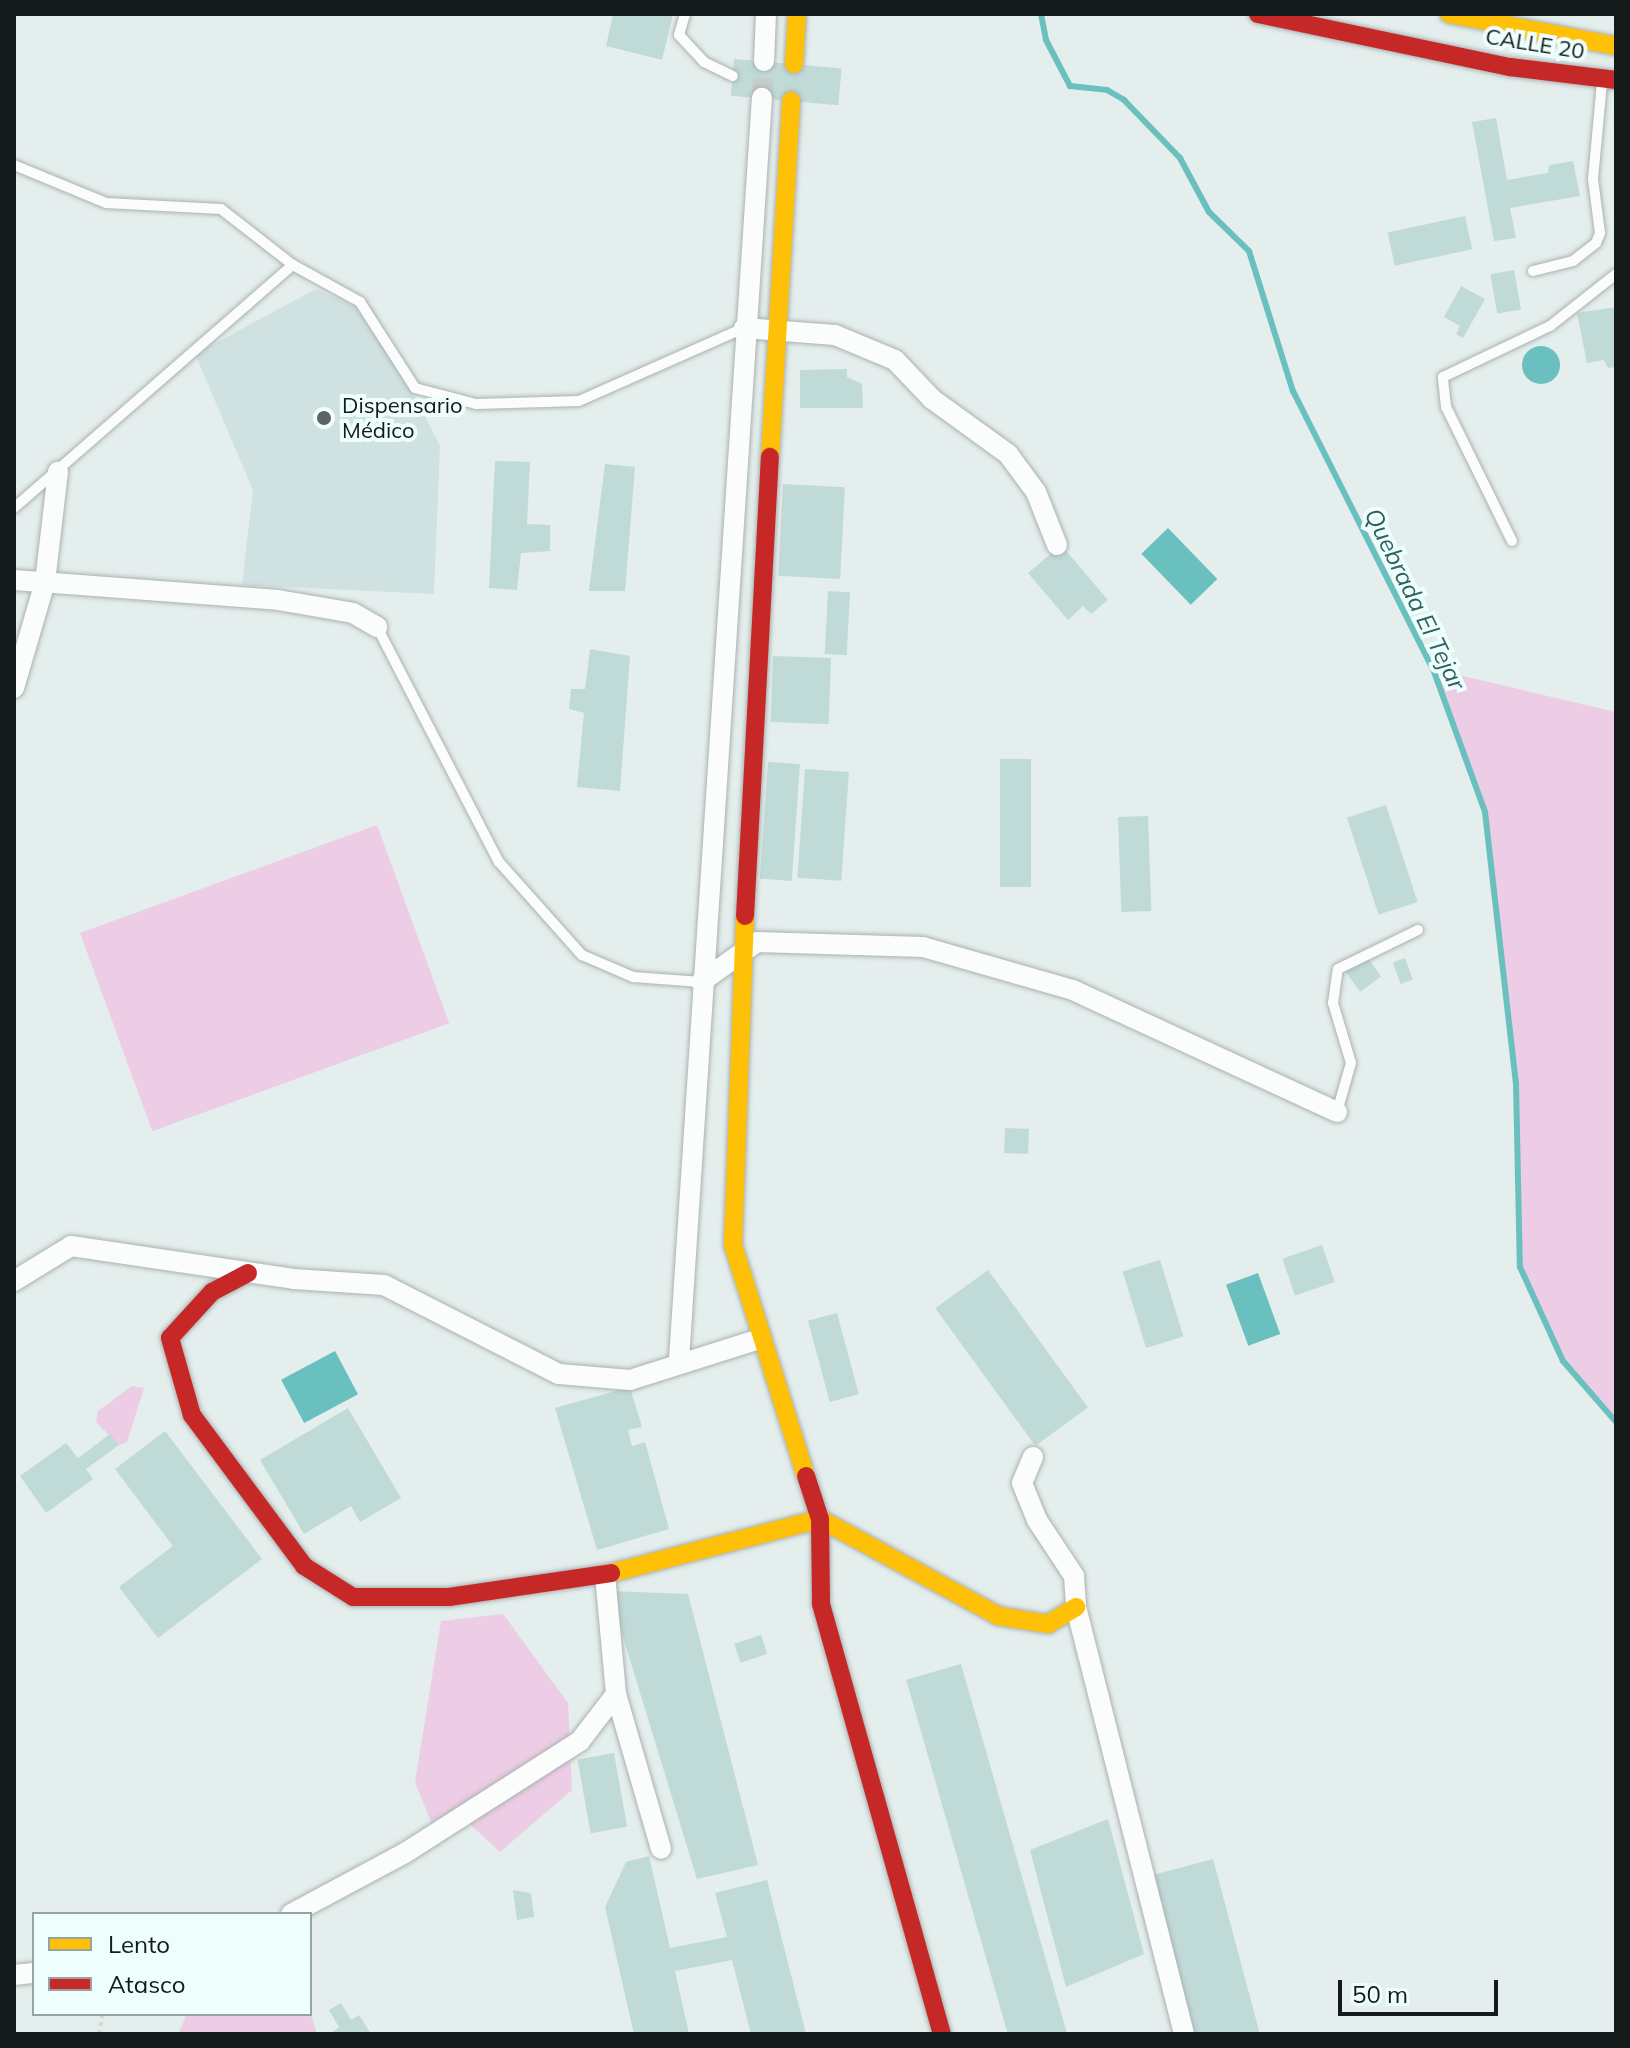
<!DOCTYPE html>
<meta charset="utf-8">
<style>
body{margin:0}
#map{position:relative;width:1630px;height:2048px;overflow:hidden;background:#e4eeec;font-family:Mulish,sans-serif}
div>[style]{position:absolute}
.built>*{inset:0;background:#cfe2e1}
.green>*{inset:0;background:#edcce6;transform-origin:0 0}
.water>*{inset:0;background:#69c0be;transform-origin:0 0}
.round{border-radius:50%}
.stream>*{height:6px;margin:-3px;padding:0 3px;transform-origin:3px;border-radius:3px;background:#69c0be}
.building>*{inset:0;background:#c0dad8;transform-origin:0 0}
.street-tunnel>*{height:20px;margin-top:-10px;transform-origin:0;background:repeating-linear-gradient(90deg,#c5cecc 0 20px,transparent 0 30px)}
.path>*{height:4px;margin-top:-2px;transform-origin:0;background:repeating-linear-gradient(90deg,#d6d9d8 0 4px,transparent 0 8px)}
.roads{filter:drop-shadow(0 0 2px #abb2b1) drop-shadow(0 0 2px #abb2b1)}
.lane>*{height:10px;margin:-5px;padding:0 5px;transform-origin:5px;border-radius:5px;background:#fbfcfc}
.street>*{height:20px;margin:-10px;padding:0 10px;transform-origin:10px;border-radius:10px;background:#fbfcfc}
.slow>*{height:18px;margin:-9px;padding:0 9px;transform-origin:9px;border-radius:9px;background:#ffc107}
.jam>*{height:18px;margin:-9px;padding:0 9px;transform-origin:9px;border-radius:9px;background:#c62828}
.dots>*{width:22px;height:22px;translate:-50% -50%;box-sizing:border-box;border:4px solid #eefefd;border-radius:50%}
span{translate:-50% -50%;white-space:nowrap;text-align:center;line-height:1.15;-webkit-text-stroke:8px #eefefd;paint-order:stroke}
.street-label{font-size:22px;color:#141a1a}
.poi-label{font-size:22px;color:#141a1a}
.left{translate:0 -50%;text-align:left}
.water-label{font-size:24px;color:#2f605f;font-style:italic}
.frame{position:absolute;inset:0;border:16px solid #141a1a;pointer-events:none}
.legend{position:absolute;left:32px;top:1912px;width:280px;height:104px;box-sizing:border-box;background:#eefefd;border:2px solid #97a3a2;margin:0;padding:10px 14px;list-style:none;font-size:24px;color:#141a1a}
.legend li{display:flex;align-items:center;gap:16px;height:40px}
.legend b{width:40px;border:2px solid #97a3a2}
.scale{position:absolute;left:1338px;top:1980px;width:160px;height:36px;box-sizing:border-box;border:4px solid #141a1a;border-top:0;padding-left:10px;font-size:24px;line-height:28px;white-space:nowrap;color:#141a1a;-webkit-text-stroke:6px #eefefd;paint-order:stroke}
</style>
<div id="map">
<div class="built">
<i style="clip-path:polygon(316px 289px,356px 307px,412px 390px,440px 446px,434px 594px,242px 585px,253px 490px,195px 354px)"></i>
</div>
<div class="green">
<i style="clip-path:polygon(1433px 669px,1616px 712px,1616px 1422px,1563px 1361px,1520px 1267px,1516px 1082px,1485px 813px)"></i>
<i style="left:377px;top:825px;width:211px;height:316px;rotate:70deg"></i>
<i style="clip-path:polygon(132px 1386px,144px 1388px,127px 1442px,119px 1445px,96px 1422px,98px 1411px)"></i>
<i style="clip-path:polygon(503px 1614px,568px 1703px,572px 1790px,500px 1852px,459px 1814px,433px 1827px,415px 1782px,441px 1621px)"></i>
<i style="clip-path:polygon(310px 2011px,317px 2034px,178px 2034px,187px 2014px)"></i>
</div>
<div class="water">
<i class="round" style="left:1522px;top:346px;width:38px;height:38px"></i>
<i style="left:1168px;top:528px;width:71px;height:37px;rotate:46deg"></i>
<i style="left:1258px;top:1273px;width:65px;height:34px;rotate:70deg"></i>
<i style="left:335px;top:1351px;width:49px;height:61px;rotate:62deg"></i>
</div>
<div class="stream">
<i style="left:1041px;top:14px;width:26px;rotate:79deg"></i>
<i style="left:1046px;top:40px;width:52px;rotate:62.4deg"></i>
<i style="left:1070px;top:86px;width:37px;rotate:6deg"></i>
<i style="left:1107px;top:90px;width:20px;rotate:30deg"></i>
<i style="left:1124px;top:100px;width:81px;rotate:46deg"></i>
<i style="left:1180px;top:158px;width:61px;rotate:61.8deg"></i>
<i style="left:1209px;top:212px;width:56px;rotate:44.3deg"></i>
<i style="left:1249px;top:251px;width:147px;rotate:72.6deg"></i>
<i style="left:1293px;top:391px;width:311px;rotate:63.3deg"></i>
<i style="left:1433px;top:669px;width:152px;rotate:70deg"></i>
<i style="left:1485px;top:812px;width:273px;rotate:83.5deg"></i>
<i style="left:1516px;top:1083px;width:184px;rotate:88.8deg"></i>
<i style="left:1520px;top:1267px;width:103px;rotate:65.4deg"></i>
<i style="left:1563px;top:1361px;width:81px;rotate:49deg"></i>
</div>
<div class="building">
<i style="clip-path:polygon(613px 14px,673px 14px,662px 60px,606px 46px)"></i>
<i style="left:734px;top:59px;width:108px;height:37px;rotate:5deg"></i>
<i style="clip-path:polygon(1496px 118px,1507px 180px,1548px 173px,1549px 165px,1573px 161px,1580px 196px,1510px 208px,1516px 238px,1494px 241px,1472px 122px)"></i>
<i style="left:1465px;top:216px;width:34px;height:79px;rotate:78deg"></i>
<i style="left:1514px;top:270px;width:40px;height:24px;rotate:80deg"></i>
<i style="clip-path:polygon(1461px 286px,1485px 299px,1463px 338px,1456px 334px,1460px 326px,1444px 317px)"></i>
<i style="clip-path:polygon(1616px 307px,1616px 367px,1608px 368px,1604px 360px,1587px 363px,1577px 313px)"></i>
<i style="clip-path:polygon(847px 369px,847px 377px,862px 384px,863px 408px,800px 408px,800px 370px)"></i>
<i style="clip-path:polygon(495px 461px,530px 462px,527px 524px,550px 525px,550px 551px,521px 553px,517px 590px,489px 588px)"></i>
<i style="clip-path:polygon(605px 464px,635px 467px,625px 591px,589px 591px)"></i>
<i style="left:783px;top:484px;width:62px;height:92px;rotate:3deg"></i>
<i style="clip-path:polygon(1061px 545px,1108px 600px,1091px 614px,1083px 606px,1068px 620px,1028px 573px)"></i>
<i style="left:828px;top:591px;width:22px;height:63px;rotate:3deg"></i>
<i style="clip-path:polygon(590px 649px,630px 656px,620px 791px,577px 787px,584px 713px,569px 709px,571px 689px,585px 689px)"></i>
<i style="left:773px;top:656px;width:58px;height:66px;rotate:2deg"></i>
<i style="left:1000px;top:759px;width:31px;height:128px"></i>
<i style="left:768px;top:762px;width:32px;height:117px;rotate:4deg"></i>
<i style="left:805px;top:769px;width:44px;height:109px;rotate:4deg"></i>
<i style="left:1386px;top:805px;width:102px;height:41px;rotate:72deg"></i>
<i style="left:1148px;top:816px;width:95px;height:30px;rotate:88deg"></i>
<i style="left:1367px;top:957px;width:24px;height:26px;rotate:54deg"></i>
<i style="left:1405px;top:958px;width:23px;height:13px;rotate:70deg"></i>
<i style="left:1005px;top:1128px;width:24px;height:25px;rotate:2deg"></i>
<i style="left:1322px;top:1245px;width:39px;height:42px;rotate:71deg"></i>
<i style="left:1160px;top:1260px;width:80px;height:39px;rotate:73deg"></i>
<i style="left:988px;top:1270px;width:170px;height:65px;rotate:54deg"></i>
<i style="left:837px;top:1313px;width:84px;height:30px;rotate:75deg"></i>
<i style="clip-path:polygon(630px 1387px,642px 1427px,628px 1430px,632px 1446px,645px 1442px,669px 1529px,597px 1550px,555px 1408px)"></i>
<i style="clip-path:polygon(348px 1408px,401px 1498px,360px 1522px,351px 1506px,304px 1534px,260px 1460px)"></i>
<i style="clip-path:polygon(165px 1431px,262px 1559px,158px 1638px,119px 1587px,173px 1546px,115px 1469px)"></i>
<i style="clip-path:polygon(110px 1434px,119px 1445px,86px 1469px,93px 1479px,46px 1513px,20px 1476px,66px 1443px,78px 1458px)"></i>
<i style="clip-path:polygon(609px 1591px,688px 1594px,758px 1865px,697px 1879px)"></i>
<i style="left:761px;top:1635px;width:20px;height:28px;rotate:72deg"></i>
<i style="left:961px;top:1664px;width:384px;height:57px;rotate:74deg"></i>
<i style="left:614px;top:1753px;width:75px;height:37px;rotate:80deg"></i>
<i style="clip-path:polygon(1108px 1819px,1144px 1954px,1066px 1987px,1030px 1850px)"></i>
<i style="clip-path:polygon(649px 1856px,670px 1948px,727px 1937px,715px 1893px,767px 1880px,806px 2034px,751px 2034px,732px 1960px,675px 1971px,689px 2034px,634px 2034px,605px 1907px,626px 1862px)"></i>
<i style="left:1213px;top:1859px;width:181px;height:64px;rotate:75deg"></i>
<i style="clip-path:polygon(513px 1890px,531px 1893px,534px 1917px,517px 1920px)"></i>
<i style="clip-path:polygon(341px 2003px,351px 2020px,359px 2015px,371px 2034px,330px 2034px,339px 2027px,329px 2010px)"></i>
</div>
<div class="street-tunnel">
<i style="left:762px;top:98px;width:37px;rotate:-87deg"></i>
</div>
<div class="path">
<i style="left:99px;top:2034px;width:20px;rotate:-79deg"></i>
</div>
<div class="roads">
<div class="lane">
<i style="left:685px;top:14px;width:22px;rotate:106deg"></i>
<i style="left:679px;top:35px;width:37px;rotate:47deg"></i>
<i style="left:704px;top:62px;width:32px;rotate:26deg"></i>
<i style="left:14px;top:165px;width:100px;rotate:22.4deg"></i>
<i style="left:106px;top:203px;width:115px;rotate:3deg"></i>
<i style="left:221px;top:209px;width:91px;rotate:37.9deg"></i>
<i style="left:293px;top:265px;width:77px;rotate:28.9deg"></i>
<i style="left:360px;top:302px;width:102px;rotate:57.4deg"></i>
<i style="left:415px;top:388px;width:63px;rotate:14.7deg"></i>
<i style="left:476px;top:404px;width:103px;rotate:-1.7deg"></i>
<i style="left:579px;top:401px;width:180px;rotate:-23.9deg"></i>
<i style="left:1533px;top:271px;width:41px;rotate:-14deg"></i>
<i style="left:1573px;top:261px;width:29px;rotate:-38deg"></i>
<i style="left:1596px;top:243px;width:11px;rotate:-68deg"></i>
<i style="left:1600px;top:233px;width:54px;rotate:-97.4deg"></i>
<i style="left:1593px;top:179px;width:97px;rotate:-84.7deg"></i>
<i style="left:14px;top:508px;width:370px;rotate:-41.1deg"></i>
<i style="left:1512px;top:541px;width:149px;rotate:-116.2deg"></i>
<i style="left:1446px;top:407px;width:30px;rotate:-96deg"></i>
<i style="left:1443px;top:377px;width:119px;rotate:-25.5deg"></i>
<i style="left:1550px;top:326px;width:84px;rotate:-38.2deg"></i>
<i style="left:377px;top:627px;width:265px;rotate:62.6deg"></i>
<i style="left:499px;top:862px;width:125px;rotate:48.3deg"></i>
<i style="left:582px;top:955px;width:56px;rotate:23.3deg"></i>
<i style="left:633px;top:977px;width:68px;rotate:4.2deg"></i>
<i style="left:1337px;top:1112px;width:51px;rotate:-74.1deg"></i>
<i style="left:1351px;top:1063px;width:63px;rotate:-106.7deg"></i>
<i style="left:1333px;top:1003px;width:34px;rotate:-82deg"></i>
<i style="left:1338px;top:969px;width:89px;rotate:-26deg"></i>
</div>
<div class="street">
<i style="left:764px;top:61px;width:47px;rotate:-87.6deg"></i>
<i style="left:744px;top:328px;width:91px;rotate:4.4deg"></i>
<i style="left:835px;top:335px;width:65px;rotate:22.6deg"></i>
<i style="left:895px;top:360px;width:54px;rotate:46.5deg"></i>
<i style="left:932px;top:399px;width:94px;rotate:35.9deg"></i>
<i style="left:1008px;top:454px;width:47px;rotate:53.6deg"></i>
<i style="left:1036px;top:492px;width:57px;rotate:68.4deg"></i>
<i style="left:14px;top:580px;width:265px;rotate:4.3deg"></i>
<i style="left:278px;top:600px;width:76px;rotate:9.8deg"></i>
<i style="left:353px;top:613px;width:28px;rotate:30deg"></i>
<i style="left:14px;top:688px;width:110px;rotate:-73.7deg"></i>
<i style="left:45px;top:582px;width:111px;rotate:-83.3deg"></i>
<i style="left:701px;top:982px;width:69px;rotate:-35.5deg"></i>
<i style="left:757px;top:942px;width:166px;rotate:1.7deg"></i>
<i style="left:923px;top:947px;width:156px;rotate:16deg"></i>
<i style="left:1073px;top:990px;width:291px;rotate:24.8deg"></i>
<i style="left:14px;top:1281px;width:67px;rotate:-31.6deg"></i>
<i style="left:71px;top:1246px;width:225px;rotate:8.4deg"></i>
<i style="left:294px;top:1279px;width:90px;rotate:3.8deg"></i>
<i style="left:384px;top:1285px;width:196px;rotate:27deg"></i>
<i style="left:559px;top:1374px;width:71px;rotate:4.8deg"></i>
<i style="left:630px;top:1380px;width:135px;rotate:-17.6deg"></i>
<i style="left:679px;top:1360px;width:1265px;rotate:-86.24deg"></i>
<i style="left:1033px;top:1457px;width:28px;rotate:113deg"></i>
<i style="left:1022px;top:1483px;width:40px;rotate:68deg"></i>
<i style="left:1037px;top:1520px;width:67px;rotate:56.5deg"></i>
<i style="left:1074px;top:1576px;width:31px;rotate:86deg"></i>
<i style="left:1076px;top:1607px;width:440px;rotate:75.8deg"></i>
<i style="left:605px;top:1575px;width:120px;rotate:84.7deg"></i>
<i style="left:616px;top:1694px;width:161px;rotate:73.8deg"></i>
<i style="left:291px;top:1914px;width:129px;rotate:-28.2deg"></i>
<i style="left:405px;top:1853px;width:208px;rotate:-32.6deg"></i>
<i style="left:580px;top:1741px;width:59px;rotate:-52.5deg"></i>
<i style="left:14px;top:1975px;width:20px;rotate:-6deg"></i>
</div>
<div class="slow">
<i style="left:1449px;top:14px;width:170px;rotate:10.8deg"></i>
<i style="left:794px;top:64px;width:50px;rotate:-86.6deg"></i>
<i style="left:770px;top:457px;width:357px;rotate:-86.6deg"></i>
<i style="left:745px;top:916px;width:329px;rotate:92.1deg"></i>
<i style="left:733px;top:1245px;width:242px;rotate:72.5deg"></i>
<i style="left:611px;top:1573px;width:216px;rotate:-14.5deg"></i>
<i style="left:820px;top:1519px;width:204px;rotate:28.5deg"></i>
<i style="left:999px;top:1616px;width:50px;rotate:9.3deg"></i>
<i style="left:1048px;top:1624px;width:33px;rotate:-31deg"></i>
</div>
<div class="jam">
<i style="left:1258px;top:14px;width:258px;rotate:11.9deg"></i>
<i style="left:1510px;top:67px;width:107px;rotate:7deg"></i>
<i style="left:745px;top:916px;width:460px;rotate:-86.9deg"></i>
<i style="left:248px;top:1273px;width:41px;rotate:152.2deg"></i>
<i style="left:212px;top:1292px;width:62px;rotate:132.4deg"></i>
<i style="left:170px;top:1338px;width:80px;rotate:74.1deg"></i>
<i style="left:192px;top:1415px;width:188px;rotate:53.4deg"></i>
<i style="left:304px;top:1566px;width:58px;rotate:32.3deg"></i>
<i style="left:353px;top:1597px;width:96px"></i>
<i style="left:449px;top:1597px;width:164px;rotate:-8.4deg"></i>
<i style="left:806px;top:1476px;width:45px;rotate:72deg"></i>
<i style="left:820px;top:1519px;width:85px;rotate:89.3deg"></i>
<i style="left:821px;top:1604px;width:447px;rotate:74.3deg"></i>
</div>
</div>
<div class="dots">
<i style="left:324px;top:418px;background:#5d6464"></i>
</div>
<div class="street-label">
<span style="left:1535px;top:44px;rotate:9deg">CALLE 20</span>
</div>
<div class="poi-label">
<span class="left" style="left:342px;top:418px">Dispensario<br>Médico</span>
</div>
<div class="water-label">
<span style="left:1415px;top:599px;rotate:64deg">Quebrada El Tejar</span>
</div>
<div class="frame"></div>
<ul class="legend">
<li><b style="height:10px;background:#ffc107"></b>Lento</li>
<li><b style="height:10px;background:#c62828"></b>Atasco</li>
</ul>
<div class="scale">50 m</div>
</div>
